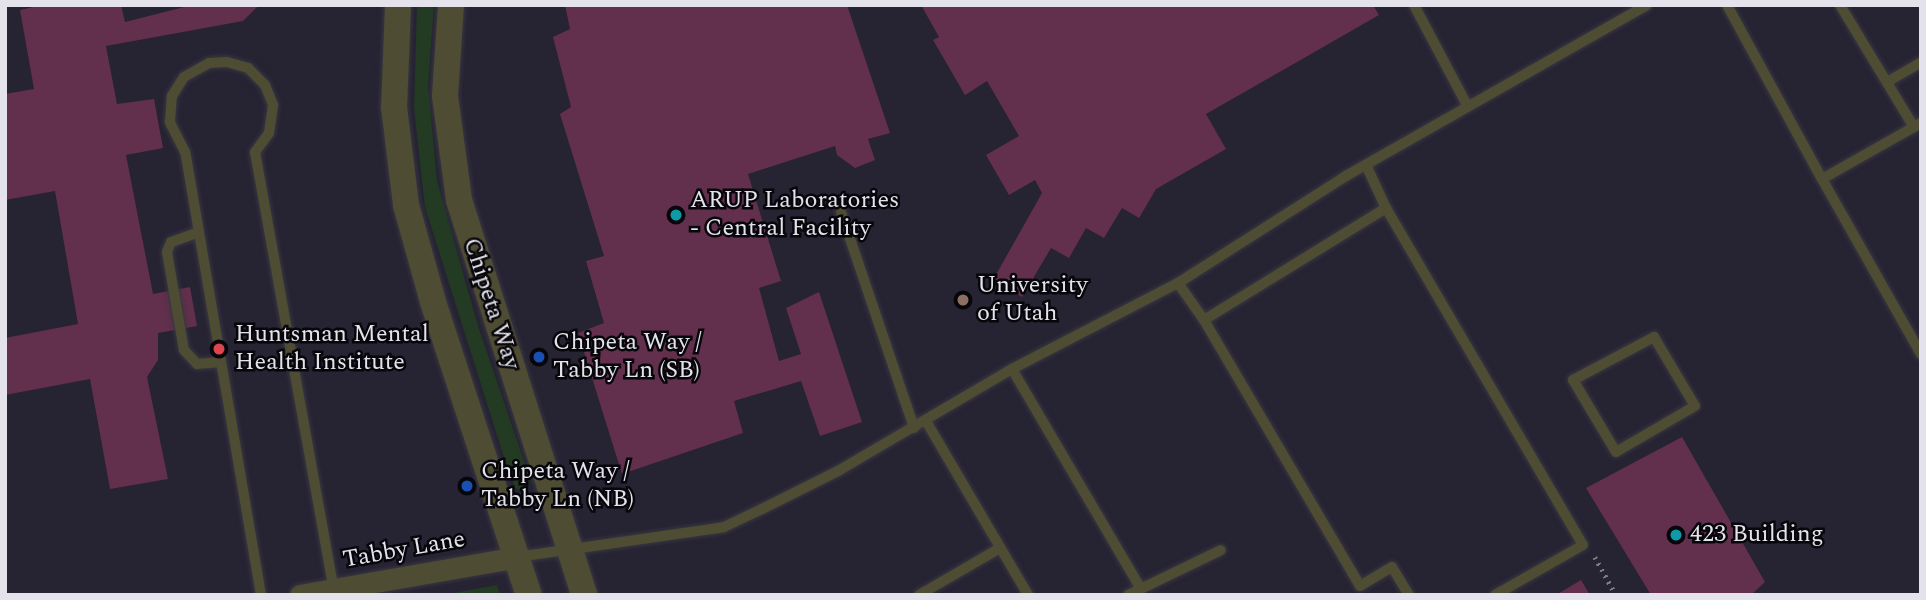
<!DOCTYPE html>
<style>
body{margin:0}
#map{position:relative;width:1926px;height:600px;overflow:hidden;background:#1d1b25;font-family:Spectral,serif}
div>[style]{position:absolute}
.built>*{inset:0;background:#262333;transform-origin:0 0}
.green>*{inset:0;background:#233b23}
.building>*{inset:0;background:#622f4c}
.path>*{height:4.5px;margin-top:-2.25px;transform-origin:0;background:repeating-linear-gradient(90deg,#7d7b84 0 2px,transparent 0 7px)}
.roads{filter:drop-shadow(0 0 2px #393741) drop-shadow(0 0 2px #393741)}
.service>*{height:10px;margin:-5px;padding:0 5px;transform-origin:5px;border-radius:5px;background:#4f4c34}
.minor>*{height:21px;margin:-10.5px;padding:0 10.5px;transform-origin:10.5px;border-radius:10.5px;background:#4f4c34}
.tertiary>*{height:26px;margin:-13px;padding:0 13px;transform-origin:13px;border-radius:13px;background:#4f4c34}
.dots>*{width:19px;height:19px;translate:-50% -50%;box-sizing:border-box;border:4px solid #07060b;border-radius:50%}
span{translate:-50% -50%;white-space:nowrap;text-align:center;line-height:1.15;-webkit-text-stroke:5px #07060b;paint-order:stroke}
.poi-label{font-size:24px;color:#e4e3eb}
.left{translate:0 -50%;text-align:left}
.street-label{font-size:24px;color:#e4e3eb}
.frame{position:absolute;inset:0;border:7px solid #e4e3eb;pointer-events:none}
</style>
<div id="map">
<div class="built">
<i style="left:5px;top:5px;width:1916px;height:590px"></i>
</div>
<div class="green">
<i style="clip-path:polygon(417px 5px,434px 5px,428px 85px,437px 181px,478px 326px,529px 476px,529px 484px,520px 490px,515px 488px,508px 470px,425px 207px,414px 108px)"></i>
<i style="clip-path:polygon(497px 585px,500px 595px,443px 595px)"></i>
</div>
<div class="building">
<i style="clip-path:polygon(42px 5px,121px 5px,125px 22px,192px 5px,259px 5px,243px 21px,106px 46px,117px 104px,154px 99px,163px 148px,126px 155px,153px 294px,190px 287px,197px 326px,158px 333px,158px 360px,147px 377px,168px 479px,110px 489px,90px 379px,5px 395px,5px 338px,78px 324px,55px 191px,5px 200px,5px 94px,34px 89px,20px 10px)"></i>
<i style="clip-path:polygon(565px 5px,847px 5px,890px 133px,868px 139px,875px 160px,855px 168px,837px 155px,835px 146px,748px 174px,781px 281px,759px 288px,779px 361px,801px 354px,786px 308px,819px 292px,862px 422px,820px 436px,801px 381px,734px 401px,743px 433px,622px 474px,578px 333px,604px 323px,586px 261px,604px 256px,560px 114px,571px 107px,553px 37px,570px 29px)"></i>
<i style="clip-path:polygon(921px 5px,1373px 5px,1379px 15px,1206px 114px,1226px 149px,1156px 189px,1139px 218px,1122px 208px,1104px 238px,1086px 228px,1069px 258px,1051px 248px,1022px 297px,993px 280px,1042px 193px,1035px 180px,1009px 195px,986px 155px,1019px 136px,987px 81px,965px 95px,933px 40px,939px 37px)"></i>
<i style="clip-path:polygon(1682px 437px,1765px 582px,1751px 595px,1651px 595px,1586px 488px)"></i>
<i style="clip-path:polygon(1581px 580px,1590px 595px,1556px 595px)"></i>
</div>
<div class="path">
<i style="left:1595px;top:557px;width:43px;rotate:61.1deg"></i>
</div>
<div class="roads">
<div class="service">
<i style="left:1414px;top:5px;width:113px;rotate:62.1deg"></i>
<i style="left:1727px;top:5px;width:198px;rotate:61.4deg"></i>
<i style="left:1822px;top:179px;width:114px;rotate:-29.5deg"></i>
<i style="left:1840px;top:5px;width:143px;rotate:58.8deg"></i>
<i style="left:1887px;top:82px;width:39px;rotate:-30deg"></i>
<i style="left:1366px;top:165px;width:47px;rotate:65.1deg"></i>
<i style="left:1822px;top:179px;width:201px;rotate:60.5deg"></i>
<i style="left:841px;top:212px;width:228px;rotate:71.3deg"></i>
<i style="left:199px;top:232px;width:30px;rotate:160deg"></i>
<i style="left:171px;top:242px;width:11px;rotate:112deg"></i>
<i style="left:167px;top:252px;width:99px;rotate:80.2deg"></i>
<i style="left:184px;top:350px;width:19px;rotate:47deg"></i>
<i style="left:197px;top:364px;width:24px;rotate:-5deg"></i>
<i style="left:1178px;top:283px;width:45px;rotate:54.9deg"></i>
<i style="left:1204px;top:320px;width:214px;rotate:-31.6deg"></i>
<i style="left:1386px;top:208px;width:390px;rotate:59.7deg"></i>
<i style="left:1583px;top:545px;width:101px;rotate:150.4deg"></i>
<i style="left:1204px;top:320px;width:308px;rotate:59.6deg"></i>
<i style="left:1360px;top:586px;width:37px;rotate:-31deg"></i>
<i style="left:1392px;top:567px;width:33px;rotate:59deg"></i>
<i style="left:1654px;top:337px;width:80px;rotate:59.3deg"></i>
<i style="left:1695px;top:406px;width:91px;rotate:149.8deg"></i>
<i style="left:1616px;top:452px;width:84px;rotate:-120.8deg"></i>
<i style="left:1573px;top:380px;width:92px;rotate:-28deg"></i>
<i style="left:1012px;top:369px;width:253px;rotate:59.6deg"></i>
<i style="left:926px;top:421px;width:202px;rotate:59.6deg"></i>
<i style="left:517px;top:557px;width:209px;rotate:-8.2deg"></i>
<i style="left:724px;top:527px;width:42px;rotate:-25.3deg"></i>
<i style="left:762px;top:509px;width:85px;rotate:-26.6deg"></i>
<i style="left:838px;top:471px;width:202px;rotate:-30.4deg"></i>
<i style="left:1012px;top:369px;width:187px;rotate:-27.4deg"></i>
<i style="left:1178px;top:283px;width:199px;rotate:-32.5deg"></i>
<i style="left:1346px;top:176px;width:346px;rotate:-29.6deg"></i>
<i style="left:261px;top:595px;width:449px;rotate:-99.7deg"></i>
<i style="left:185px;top:152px;width:34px;rotate:-117deg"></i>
<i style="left:170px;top:122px;width:26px;rotate:-86deg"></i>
<i style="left:172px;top:96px;width:22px;rotate:-58deg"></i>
<i style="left:184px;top:77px;width:29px;rotate:-29deg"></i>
<i style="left:209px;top:63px;width:18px;rotate:-3deg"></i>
<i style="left:227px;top:62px;width:22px;rotate:16deg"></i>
<i style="left:248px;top:68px;width:24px;rotate:45deg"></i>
<i style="left:265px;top:85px;width:22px;rotate:68deg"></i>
<i style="left:273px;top:105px;width:28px;rotate:98deg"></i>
<i style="left:269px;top:133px;width:24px;rotate:126deg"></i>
<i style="left:255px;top:152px;width:444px;rotate:79.8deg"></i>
<i style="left:919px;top:595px;width:94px;rotate:-30.1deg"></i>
<i style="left:1128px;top:595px;width:103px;rotate:-25.8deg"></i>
</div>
<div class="minor">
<i style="left:300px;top:595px;width:220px;rotate:-9.9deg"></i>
</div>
<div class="tertiary">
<i style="left:398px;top:5px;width:102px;rotate:92.2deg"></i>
<i style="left:394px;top:107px;width:99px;rotate:83deg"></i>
<i style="left:406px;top:205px;width:101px;rotate:74.4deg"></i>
<i style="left:433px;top:302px;width:308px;rotate:71.9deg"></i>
<i style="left:451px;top:5px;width:91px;rotate:93.8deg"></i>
<i style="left:445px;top:96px;width:105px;rotate:82.3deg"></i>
<i style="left:459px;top:200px;width:414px;rotate:72.4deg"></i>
</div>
</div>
<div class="dots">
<i style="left:676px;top:215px;background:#0f9aa8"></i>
<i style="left:963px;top:300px;background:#8d6e63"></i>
<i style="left:219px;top:349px;background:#e0444e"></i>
<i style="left:539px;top:357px;background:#1a4fb4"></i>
<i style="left:467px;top:486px;background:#1a4fb4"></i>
<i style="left:1676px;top:535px;background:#0f9aa8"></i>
</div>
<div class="poi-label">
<span class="left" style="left:690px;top:215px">ARUP Laboratories<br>- Central Facility</span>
<span class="left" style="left:977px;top:300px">University<br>of Utah</span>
<span class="left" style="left:235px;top:349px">Huntsman Mental<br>Health Institute</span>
<span class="left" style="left:553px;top:357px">Chipeta Way /<br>Tabby Ln (SB)</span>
<span class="left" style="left:481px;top:486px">Chipeta Way /<br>Tabby Ln (NB)</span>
<span class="left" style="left:1690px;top:535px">423 Building</span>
</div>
<div class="street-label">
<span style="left:491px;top:304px;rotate:72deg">Chipeta Way</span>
<span style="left:404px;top:550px;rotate:-10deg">Tabby Lane</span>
</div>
<div class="frame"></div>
</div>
